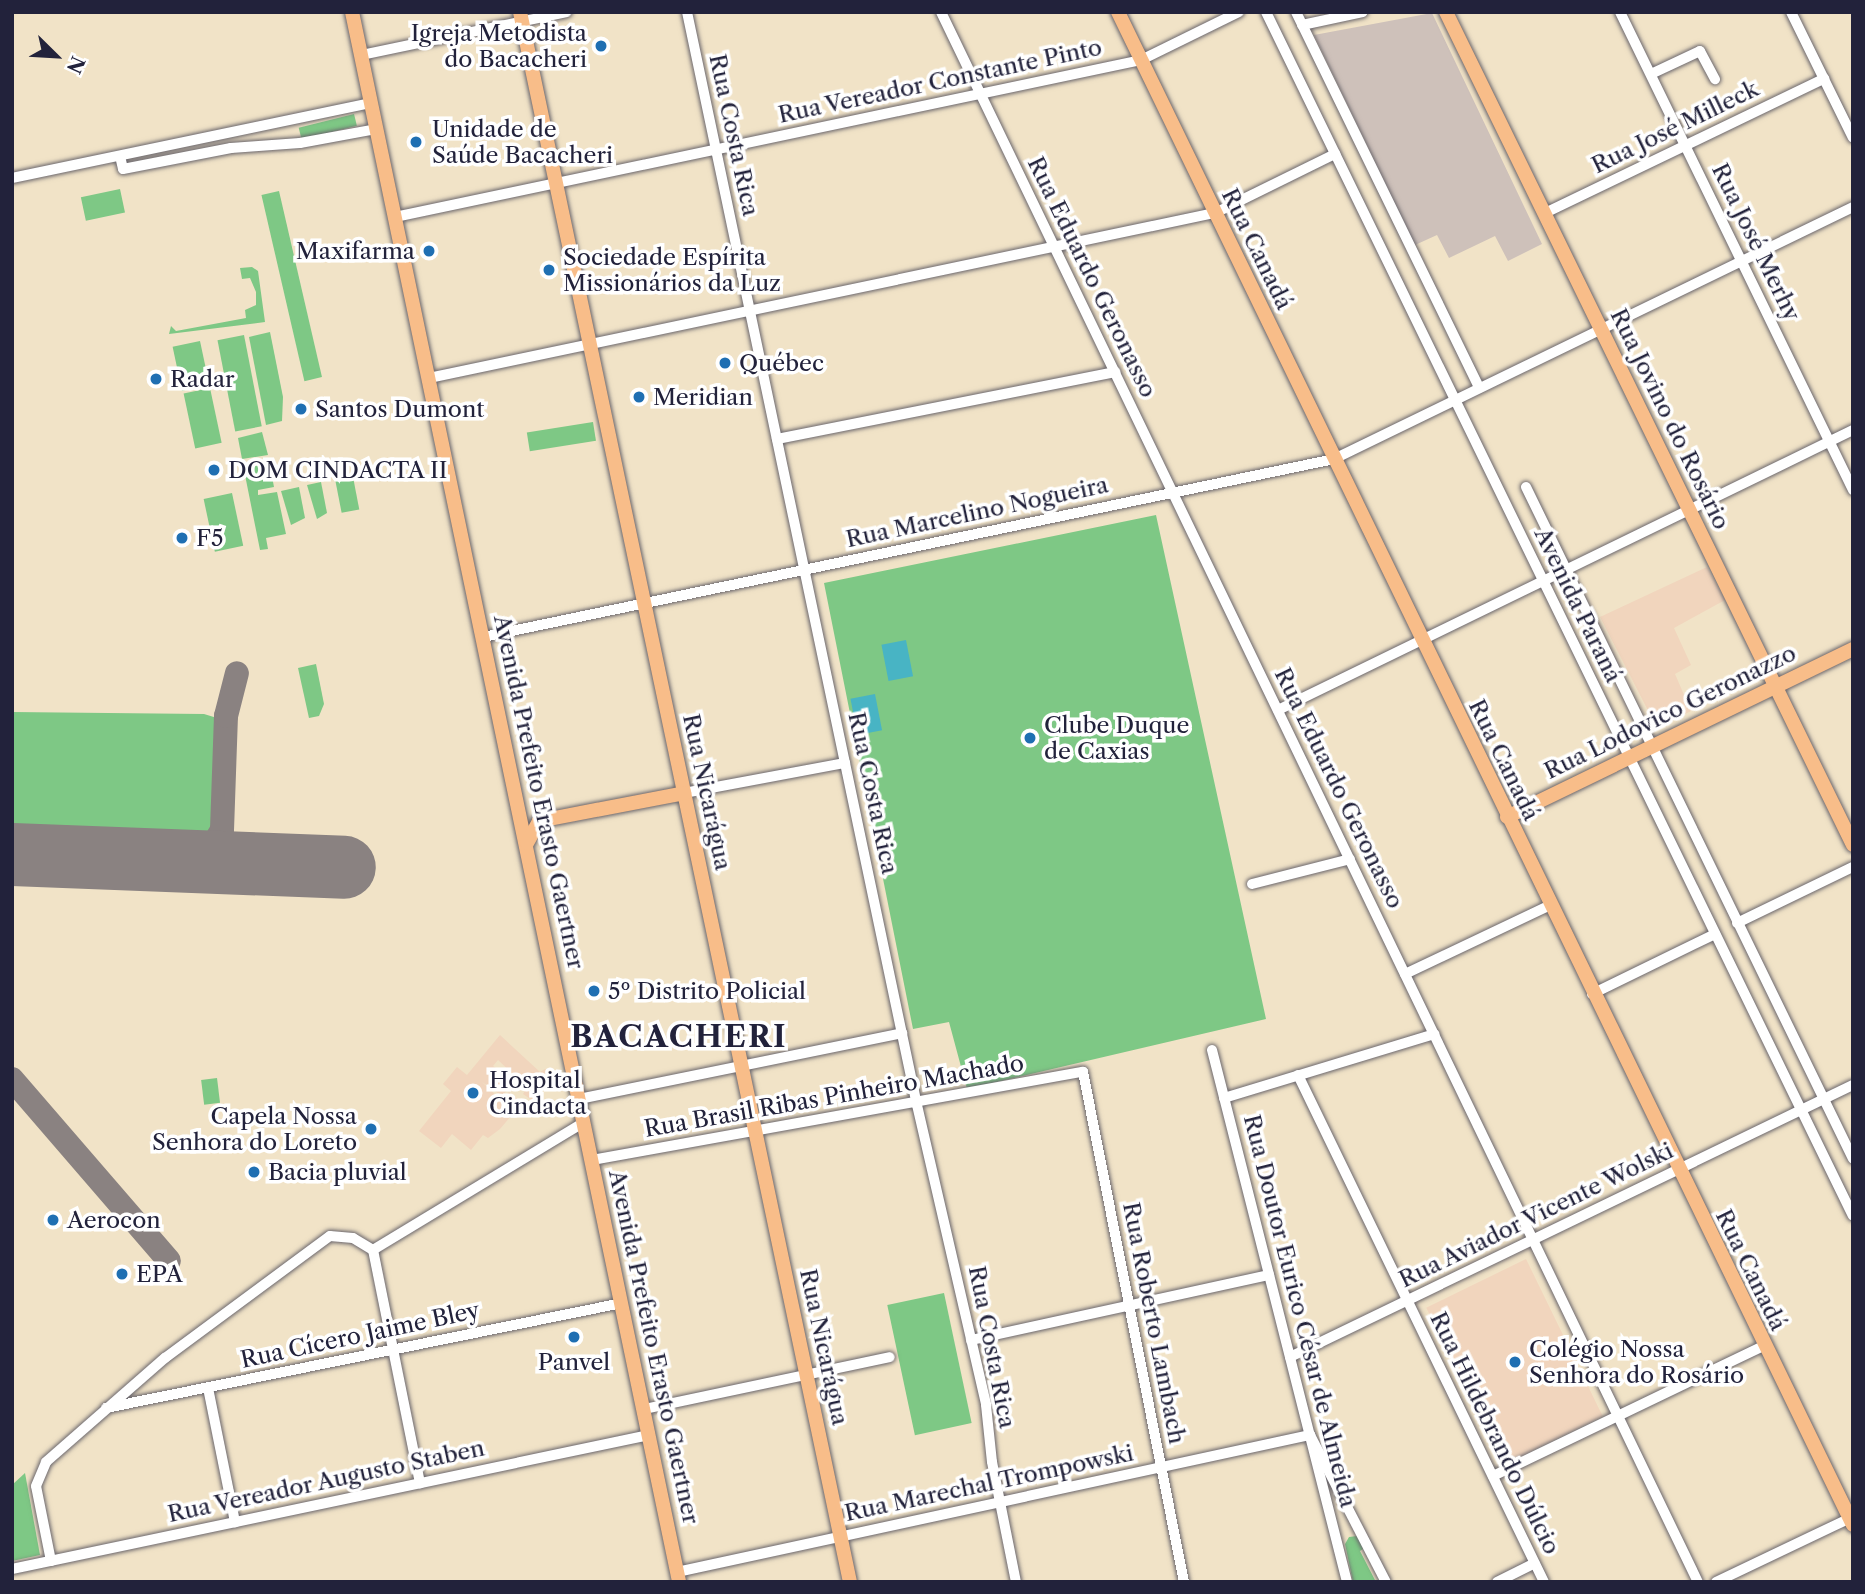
<!DOCTYPE html>
<meta charset="utf-8">
<style>
body{margin:0}
#map{position:relative;width:1865px;height:1594px;overflow:hidden;background:#f1e3c7;font-family:"Libre Caslon Text",serif}
div>[style]{position:absolute}
.built>*{inset:0;background:#f1d5bd;transform-origin:0 0}
.industrial>*{inset:0;background:#cec1ba}
.green>*{inset:0;background:#7ec885;transform-origin:0 0}
.water>*{inset:0;background:#48b4c4;transform-origin:0 0}
.taxiway>*{height:24px;margin:-12px;padding:0 12px;transform-origin:12px;border-radius:12px;background:#8a8281}
.runway>*{height:63px;margin:-31.5px;padding:0 31.5px;transform-origin:31.5px;border-radius:31.5px;background:#8a8281}
.roads{filter:drop-shadow(0 0 2px #6a666c) drop-shadow(0 0 2px #6a666c)}
.minor>*{height:10px;margin:-5px;padding:0 5px;transform-origin:5px;border-radius:5px;background:#fff}
.major>*{height:14px;margin:-7px;padding:0 7px;transform-origin:7px;border-radius:7px;background:#f8bd89}
.dots>*{width:19px;height:19px;translate:-50% -50%;box-sizing:border-box;border:4px solid #fff;border-radius:50%}
span{translate:-50% -50%;white-space:nowrap;text-align:center;line-height:1.15;-webkit-text-stroke:7px #fff;paint-order:stroke}
.poi-label{font-size:23px;color:#22223b}
.right{translate:-100% -50%;text-align:right}
.left{translate:0 -50%;text-align:left}
.street-label{font-size:23px;color:#22223b}
.district-label{font-size:30px;color:#22223b;font-weight:700;letter-spacing:2px}
.frame{position:absolute;inset:0;border:14px solid #22223b;pointer-events:none}
.north{position:absolute;left:21px;top:21px;width:70px;height:70px;-webkit-text-stroke:5px #fff;paint-order:stroke;rotate:114deg;font-size:19px;font-weight:700;line-height:28px;text-align:center;color:#22223b}
.north::after{content:'';display:block;margin:auto;width:24px;height:32px;background:#22223b;clip-path:polygon(50% 0,100% 100%,50% 72%,0 100%)}
</style>
<div id="map">
<div class="built">
<i style="clip-path:polygon(1707px 567px,1725px 600px,1674px 628px,1691px 665px,1675px 674px,1691px 711px,1657px 728px,1600px 617px)"></i>
<i style="clip-path:polygon(500px 1035px,540px 1072px,545px 1069px,552px 1075px,533px 1101px,523px 1094px,527px 1087px,498px 1060px,493px 1066px,515px 1081px,502px 1096px,482px 1082px,501px 1100px,509px 1092px,522px 1103px,500px 1129px,488px 1138px,483px 1135px,471px 1150px,452px 1134px,441px 1148px,419px 1131px,451px 1091px,443px 1084px,457px 1067px,467px 1075px)"></i>
<i style="left:1526px;top:1259px;width:175px;height:111px;rotate:64deg"></i>
</div>
<div class="industrial">
<i style="clip-path:polygon(1432px 13px,1542px 244px,1508px 261px,1495px 236px,1449px 258px,1437px 235px,1415px 245px,1314px 35px)"></i>
</div>
<div class="green">
<i style="left:354px;top:114px;width:12px;height:57px;rotate:76deg"></i>
<i style="left:120px;top:189px;width:24px;height:40px;rotate:78deg"></i>
<i style="left:279px;top:191px;width:191px;height:18px;rotate:77deg"></i>
<i style="clip-path:polygon(252px 267px,258px 271px,265px 322px,169px 334px,171px 326px,176px 331px,246px 318px,245px 310px,256px 305px,256px 292px,250px 278px,242px 279px,240px 268px)"></i>
<i style="clip-path:polygon(270px 332px,283px 397px,282px 421px,266px 425px,249px 337px)"></i>
<i style="left:244px;top:335px;width:93px;height:27px;rotate:79deg"></i>
<i style="left:200px;top:341px;width:45px;height:28px;rotate:78deg"></i>
<i style="left:210px;top:388px;width:56px;height:27px;rotate:78deg"></i>
<i style="left:593px;top:422px;width:19px;height:67px;rotate:81deg"></i>
<i style="clip-path:polygon(262px 432px,268px 455px,242px 459px,238px 438px)"></i>
<i style="clip-path:polygon(269px 461px,274px 487px,258px 490px,258px 495px,277px 492px,286px 534px,266px 538px,268px 549px,260px 550px,244px 470px)"></i>
<i style="left:353px;top:477px;width:33px;height:18px;rotate:79deg"></i>
<i style="clip-path:polygon(321px 482px,327px 513px,317px 519px,307px 485px)"></i>
<i style="clip-path:polygon(299px 487px,305px 518px,291px 525px,281px 491px)"></i>
<i style="left:232px;top:493px;width:54px;height:29px;rotate:78deg"></i>
<i style="clip-path:polygon(1156px 515px,1266px 1019px,967px 1089px,949px 1022px,913px 1029px,824px 583px)"></i>
<i style="clip-path:polygon(316px 664px,324px 704px,319px 716px,309px 718px,298px 668px)"></i>
<i style="clip-path:polygon(12px 712px,204px 714px,217px 718px,218px 832px,211px 841px,12px 834px)"></i>
<i style="left:217px;top:1078px;width:25px;height:16px;rotate:83deg"></i>
<i style="left:944px;top:1293px;width:133px;height:58px;rotate:78deg"></i>
<i style="clip-path:polygon(25px 1473px,40px 1555px,12px 1561px,12px 1485px)"></i>
<i style="clip-path:polygon(1357px 1536px,1366px 1547px,1360px 1551px,1376px 1582px,1353px 1582px,1345px 1544px,1349px 1537px)"></i>
</div>
<div class="water">
<i style="left:906px;top:640px;width:37px;height:25px;rotate:79deg"></i>
<i style="left:875px;top:694px;width:37px;height:25px;rotate:79deg"></i>
</div>
<div class="taxiway">
<i style="left:195px;top:859px;width:17px;rotate:-31deg"></i>
<i style="left:210px;top:850px;width:23px;rotate:-59deg"></i>
<i style="left:222px;top:830px;width:114px;rotate:-88deg"></i>
<i style="left:226px;top:716px;width:44px;rotate:-75.7deg"></i>
<i style="left:12px;top:1079px;width:240px;rotate:49.2deg"></i>
</div>
<div class="runway">
<i style="left:12px;top:854px;width:332px;rotate:2.2deg"></i>
</div>
<div class="roads">
<div class="minor">
<i style="left:687px;top:12px;width:1117px;rotate:78.12deg"></i>
<i style="left:917px;top:1105px;width:308px;rotate:77deg"></i>
<i style="left:986px;top:1405px;width:57px;rotate:84deg"></i>
<i style="left:992px;top:1462px;width:122px;rotate:78.7deg"></i>
<i style="left:941px;top:12px;width:1743px;rotate:64.26deg"></i>
<i style="left:1266px;top:12px;width:1339px;rotate:64.01deg"></i>
<i style="left:1296px;top:12px;width:418px;rotate:64deg"></i>
<i style="left:1620px;top:12px;width:532px;rotate:64.01deg"></i>
<i style="left:1791px;top:12px;width:140px;rotate:63.8deg"></i>
<i style="left:1302px;top:25px;width:62px;rotate:-12deg"></i>
<i style="left:361px;top:55px;width:210px;rotate:-11.8deg"></i>
<i style="left:1651px;top:74px;width:54px;rotate:-25.1deg"></i>
<i style="left:1700px;top:51px;width:32px;rotate:62deg"></i>
<i style="left:120px;top:156px;width:13px;rotate:77deg"></i>
<i style="left:123px;top:169px;width:110px;rotate:-11deg"></i>
<i style="left:231px;top:148px;width:69px;rotate:-4.1deg"></i>
<i style="left:300px;top:143px;width:77px;rotate:-10.4deg"></i>
<i style="left:12px;top:178px;width:367px;rotate:-11.8deg"></i>
<i style="left:1545px;top:213px;width:310px;rotate:-25.7deg"></i>
<i style="left:395px;top:217px;width:762px;rotate:-11.88deg"></i>
<i style="left:1141px;top:60px;width:109px;rotate:-26.1deg"></i>
<i style="left:429px;top:378px;width:803px;rotate:-11.86deg"></i>
<i style="left:1215px;top:213px;width:134px;rotate:-26.2deg"></i>
<i style="left:777px;top:439px;width:345px;rotate:-11.2deg"></i>
<i style="left:1526px;top:487px;width:747px;rotate:64.05deg"></i>
<i style="left:483px;top:637px;width:869px;rotate:-11.81deg"></i>
<i style="left:1334px;top:459px;width:577px;rotate:-25.9deg"></i>
<i style="left:1278px;top:710px;width:640px;rotate:-25.96deg"></i>
<i style="left:684px;top:793px;width:164px;rotate:-10.6deg"></i>
<i style="left:1252px;top:884px;width:101px;rotate:-14.3deg"></i>
<i style="left:1737px;top:923px;width:129px;rotate:-25.8deg"></i>
<i style="left:1405px;top:974px;width:161px;rotate:-25.4deg"></i>
<i style="left:1592px;top:994px;width:137px;rotate:-26deg"></i>
<i style="left:1212px;top:1050px;width:549px;rotate:75.76deg"></i>
<i style="left:1298px;top:1075px;width:564px;rotate:64.12deg"></i>
<i style="left:1224px;top:1098px;width:220px;rotate:-16.9deg"></i>
<i style="left:579px;top:1099px;width:330px;rotate:-11.5deg"></i>
<i style="left:592px;top:1160px;width:499px;rotate:-10.2deg"></i>
<i style="left:1083px;top:1072px;width:520px;rotate:78.8deg"></i>
<i style="left:373px;top:1250px;width:247px;rotate:-31.2deg"></i>
<i style="left:373px;top:1250px;width:238px;rotate:78.6deg"></i>
<i style="left:971px;top:1340px;width:305px;rotate:-12.3deg"></i>
<i style="left:1290px;top:1357px;width:625px;rotate:-25.79deg"></i>
<i style="left:208px;top:1388px;width:137px;rotate:78.6deg"></i>
<i style="left:106px;top:1408px;width:527px;rotate:-11.5deg"></i>
<i style="left:644px;top:1409px;width:251px;rotate:-11.9deg"></i>
<i style="left:1493px;top:1476px;width:300px;rotate:-25.7deg"></i>
<i style="left:51px;top:1561px;width:76px;rotate:-101.3deg"></i>
<i style="left:36px;top:1486px;width:26px;rotate:-67deg"></i>
<i style="left:46px;top:1462px;width:158px;rotate:-41.2deg"></i>
<i style="left:165px;top:1358px;width:205px;rotate:-36.5deg"></i>
<i style="left:330px;top:1236px;width:23px;rotate:5deg"></i>
<i style="left:353px;top:1238px;width:23px;rotate:31deg"></i>
<i style="left:12px;top:1569px;width:651px;rotate:-11.88deg"></i>
<i style="left:677px;top:1572px;width:648px;rotate:-12.21deg"></i>
<i style="left:1310px;top:1435px;width:165px;rotate:62.7deg"></i>
<i style="left:1497px;top:1582px;width:42px;rotate:-26.6deg"></i>
<i style="left:1716px;top:1582px;width:146px;rotate:-25.5deg"></i>
</div>
<div class="major">
<i style="left:352px;top:12px;width:1604px;rotate:78.23deg"></i>
<i style="left:520px;top:12px;width:1604px;rotate:78.13deg"></i>
<i style="left:1118px;top:12px;width:1682px;rotate:64.09deg"></i>
<i style="left:1446px;top:12px;width:927px;rotate:63.96deg"></i>
<i style="left:1507px;top:817px;width:385px;rotate:-25.9deg"></i>
<i style="left:527px;top:843px;width:25px;rotate:-61deg"></i>
<i style="left:539px;top:821px;width:148px;rotate:-10.9deg"></i>
</div>
</div>
<div class="dots">
<i style="left:601px;top:46px;background:#1f6fb2"></i>
<i style="left:416px;top:142px;background:#1f6fb2"></i>
<i style="left:429px;top:251px;background:#1f6fb2"></i>
<i style="left:549px;top:270px;background:#1f6fb2"></i>
<i style="left:725px;top:363px;background:#1f6fb2"></i>
<i style="left:156px;top:379px;background:#1f6fb2"></i>
<i style="left:639px;top:397px;background:#1f6fb2"></i>
<i style="left:301px;top:409px;background:#1f6fb2"></i>
<i style="left:214px;top:470px;background:#1f6fb2"></i>
<i style="left:182px;top:538px;background:#1f6fb2"></i>
<i style="left:1030px;top:738px;background:#1f6fb2"></i>
<i style="left:594px;top:991px;background:#1f6fb2"></i>
<i style="left:473px;top:1093px;background:#1f6fb2"></i>
<i style="left:371px;top:1129px;background:#1f6fb2"></i>
<i style="left:254px;top:1172px;background:#1f6fb2"></i>
<i style="left:53px;top:1220px;background:#1f6fb2"></i>
<i style="left:122px;top:1274px;background:#1f6fb2"></i>
<i style="left:574px;top:1337px;background:#1f6fb2"></i>
<i style="left:1515px;top:1362px;background:#1f6fb2"></i>
</div>
<div class="poi-label">
<span class="right" style="left:587px;top:46px">Igreja Metodista<br>do Bacacheri</span>
<span class="left" style="left:432px;top:142px">Unidade de<br>Saúde Bacacheri</span>
<span class="right" style="left:415px;top:251px">Maxifarma</span>
<span class="left" style="left:563px;top:270px">Sociedade Espírita<br>Missionários da Luz</span>
<span class="left" style="left:739px;top:363px">Québec</span>
<span class="left" style="left:170px;top:379px">Radar</span>
<span class="left" style="left:653px;top:397px">Meridian</span>
<span class="left" style="left:315px;top:409px">Santos Dumont</span>
<span class="left" style="left:228px;top:470px">DOM CINDACTA II</span>
<span class="left" style="left:196px;top:538px">F5</span>
<span class="left" style="left:1044px;top:738px">Clube Duque<br>de Caxias</span>
<span class="left" style="left:608px;top:991px">5º Distrito Policial</span>
<span class="left" style="left:489px;top:1093px">Hospital<br>Cindacta</span>
<span class="right" style="left:357px;top:1129px">Capela Nossa<br>Senhora do Loreto</span>
<span class="left" style="left:268px;top:1172px">Bacia pluvial</span>
<span class="left" style="left:67px;top:1220px">Aerocon</span>
<span class="left" style="left:136px;top:1274px">EPA</span>
<span class="left" style="left:1529px;top:1362px">Colégio Nossa<br>Senhora do Rosário</span>
<span style="left:574px;top:1362px">Panvel</span>
</div>
<div class="street-label">
<span style="left:940px;top:81px;rotate:-12deg">Rua Vereador Constante Pinto</span>
<span style="left:1675px;top:127px;rotate:-26deg">Rua José Milleck</span>
<span style="left:734px;top:135px;rotate:78deg">Rua Costa Rica</span>
<span style="left:1756px;top:242px;rotate:64deg">Rua José Merhy</span>
<span style="left:1257px;top:249px;rotate:64deg">Rua Canadá</span>
<span style="left:1092px;top:277px;rotate:64deg">Rua Eduardo Geronasso</span>
<span style="left:1670px;top:419px;rotate:64deg">Rua Jovino do Rosário</span>
<span style="left:977px;top:512px;rotate:-12deg">Rua Marcelino Nogueira</span>
<span style="left:1578px;top:605px;rotate:64deg">Avenida Paraná</span>
<span style="left:1670px;top:712px;rotate:-26deg">Rua Lodovico Geronazzo</span>
<span style="left:1504px;top:760px;rotate:64deg">Rua Canadá</span>
<span style="left:1339px;top:788px;rotate:64deg">Rua Eduardo Geronasso</span>
<span style="left:539px;top:792px;rotate:78deg">Avenida Prefeito Erasto Gaertner</span>
<span style="left:707px;top:792px;rotate:78deg">Rua Nicarágua</span>
<span style="left:873px;top:793px;rotate:78deg">Rua Costa Rica</span>
<span style="left:834px;top:1096px;rotate:-10deg">Rua Brasil Ribas Pinheiro Machado</span>
<span style="left:1536px;top:1215px;rotate:-26deg">Rua Aviador Vicente Wolski</span>
<span style="left:1751px;top:1270px;rotate:64deg">Rua Canadá</span>
<span style="left:1300px;top:1311px;rotate:76deg">Rua Doutor Eurico César de Almeida</span>
<span style="left:1154px;top:1323px;rotate:79deg">Rua Roberto Lambach</span>
<span style="left:360px;top:1335px;rotate:-12deg">Rua Cícero Jaime Bley</span>
<span style="left:654px;top:1347px;rotate:78deg">Avenida Prefeito Erasto Gaertner</span>
<span style="left:824px;top:1347px;rotate:78deg">Rua Nicarágua</span>
<span style="left:992px;top:1347px;rotate:79deg">Rua Costa Rica</span>
<span style="left:1495px;top:1433px;rotate:64deg">Rua Hildebrando Dúlcio</span>
<span style="left:326px;top:1481px;rotate:-12deg">Rua Vereador Augusto Staben</span>
<span style="left:989px;top:1483px;rotate:-12deg">Rua Marechal Trompowski</span>
</div>
<div class="district-label">
<span style="left:679px;top:1037px">BACACHERI</span>
</div>
<div class="frame"></div>
<div class="north">N</div>
</div>
